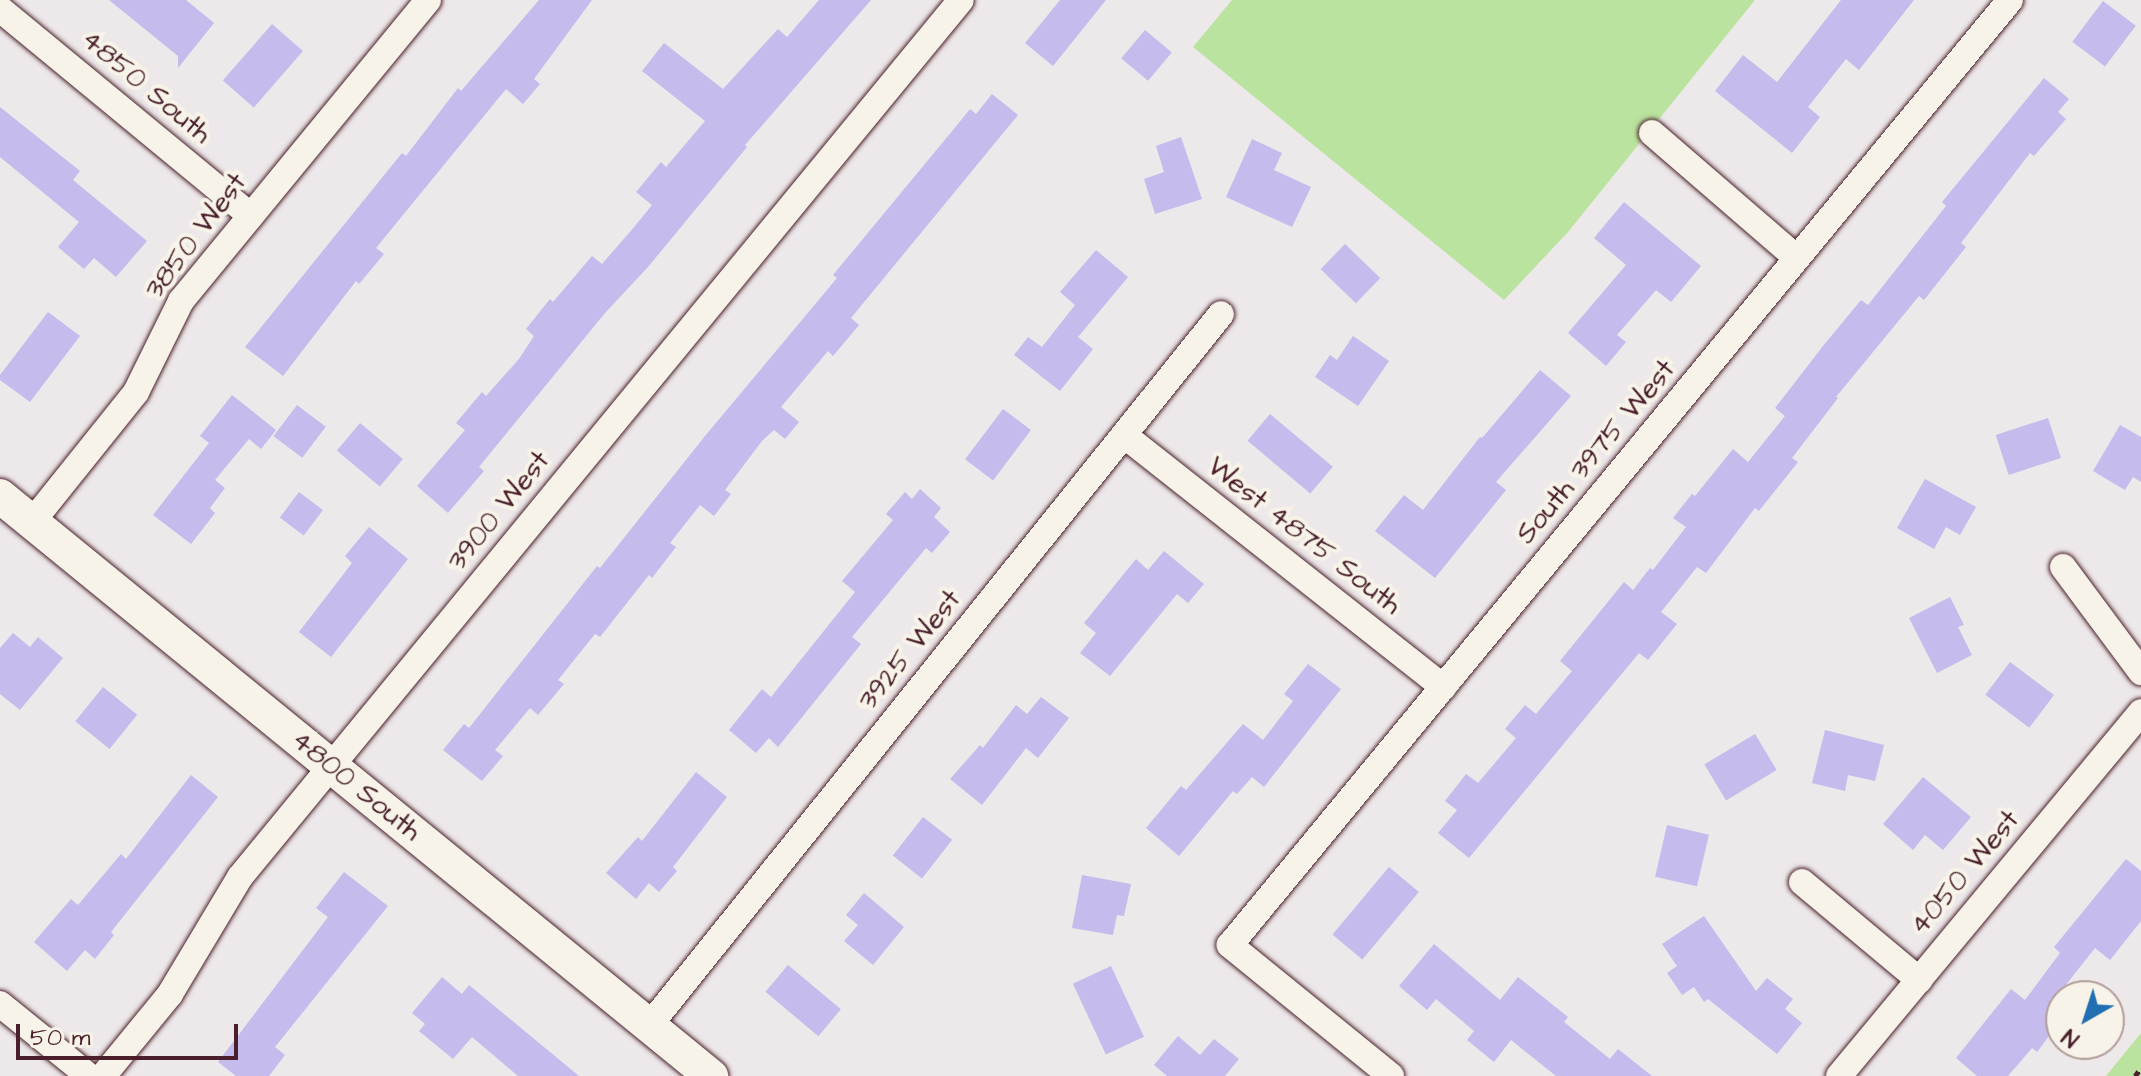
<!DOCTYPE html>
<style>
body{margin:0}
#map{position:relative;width:2141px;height:1076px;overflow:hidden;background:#ede8e9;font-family:"Architects Daughter",sans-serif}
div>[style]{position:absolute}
.green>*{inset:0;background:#bae39f}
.building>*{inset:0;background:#c5bbed;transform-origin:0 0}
.path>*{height:5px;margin-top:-2.5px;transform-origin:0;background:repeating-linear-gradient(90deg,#4a1f2b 0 6px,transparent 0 12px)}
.roads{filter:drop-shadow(0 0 2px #4a1f2b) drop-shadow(0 0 2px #4a1f2b)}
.minor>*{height:26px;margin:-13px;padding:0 13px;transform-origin:13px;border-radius:13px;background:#f7f3e8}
.tertiary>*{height:34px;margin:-17px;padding:0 17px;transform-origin:17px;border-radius:17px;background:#f7f3e8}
span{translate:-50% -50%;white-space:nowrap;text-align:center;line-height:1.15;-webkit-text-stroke:8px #f7f3e8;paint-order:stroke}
.street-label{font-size:28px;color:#4a1f2b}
.north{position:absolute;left:2045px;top:980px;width:80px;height:80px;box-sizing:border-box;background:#f7f3e8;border:2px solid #b29e9c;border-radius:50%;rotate:219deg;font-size:22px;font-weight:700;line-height:32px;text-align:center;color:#4a1f2b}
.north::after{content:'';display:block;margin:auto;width:28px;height:36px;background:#1f6fb2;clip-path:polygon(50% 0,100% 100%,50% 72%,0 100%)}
.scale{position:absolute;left:16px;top:1024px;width:222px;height:36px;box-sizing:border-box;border:4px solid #4a1f2b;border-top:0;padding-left:10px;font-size:24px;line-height:28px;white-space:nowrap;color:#4a1f2b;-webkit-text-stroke:6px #f7f3e8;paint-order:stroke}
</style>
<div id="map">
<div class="green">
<i style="clip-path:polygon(1232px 0,1755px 0,1568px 232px,1504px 300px,1193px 47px)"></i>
<i style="clip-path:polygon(2141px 1033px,2141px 1076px,2106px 1076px)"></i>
</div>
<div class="building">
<i style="clip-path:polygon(109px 0,186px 0,214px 23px,178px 68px,178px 56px)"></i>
<i style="clip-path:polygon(539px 0,592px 0,534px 79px,540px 84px,523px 104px,506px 89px,376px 248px,384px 254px,359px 284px,356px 281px,283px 376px,245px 347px,402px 153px,406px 156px,458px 88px,461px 91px)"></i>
<i style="clip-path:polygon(819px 0,871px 0,745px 145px,747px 147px,648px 267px,605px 313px,479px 467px,484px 471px,448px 513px,417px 486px,465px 430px,456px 423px,482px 392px,486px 396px,519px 359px,534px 336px,526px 329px,550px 299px,553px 302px,592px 256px,602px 264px,635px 226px,652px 205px,636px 192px,661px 162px,666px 167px,705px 121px,642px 71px,664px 43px,723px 89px,778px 29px,787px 37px)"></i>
<i style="clip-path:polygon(1060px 0,1106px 0,1053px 66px,1025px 43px)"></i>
<i style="clip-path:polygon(1841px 0,1914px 0,1859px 70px,1846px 59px,1808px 107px,1820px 117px,1792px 153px,1715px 91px,1743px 55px,1777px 82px)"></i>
<i style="left:2103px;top:1px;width:41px;height:51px;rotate:37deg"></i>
<i style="left:272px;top:24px;width:41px;height:75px;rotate:41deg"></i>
<i style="left:1145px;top:30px;width:35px;height:37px;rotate:40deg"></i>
<i style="clip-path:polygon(2044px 78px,2069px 99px,2058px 112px,2066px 119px,2034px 156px,2030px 153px,1961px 243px,1966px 247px,1924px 300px,1919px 296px,1836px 397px,1838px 398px,1792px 458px,1798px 462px,1759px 511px,1755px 508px,1706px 573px,1697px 567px,1661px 612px,1677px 624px,1648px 660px,1639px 653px,1469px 858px,1438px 833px,1457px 810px,1445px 801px,1466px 774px,1478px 783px,1516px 738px,1505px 729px,1525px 705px,1536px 714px,1572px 671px,1560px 661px,1624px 582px,1633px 590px,1650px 568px,1653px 570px,1686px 527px,1673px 518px,1692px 494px,1695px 496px,1733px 449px,1748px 462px,1785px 416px,1775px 408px,1823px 346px,1861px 300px,1868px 305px,1946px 206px,1942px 202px)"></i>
<i style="clip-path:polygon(992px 94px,1018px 115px,851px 318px,859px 325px,833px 356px,828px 351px,781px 407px,799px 422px,785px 439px,774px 430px,762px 441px,725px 490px,731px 494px,714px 516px,700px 505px,670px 543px,676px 547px,652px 578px,649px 575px,600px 637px,595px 634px,558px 680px,564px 684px,538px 715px,530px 708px,495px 750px,503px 756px,482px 781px,443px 750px,464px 724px,469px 728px,597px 566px,600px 568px,705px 436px,837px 278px,833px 275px,953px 130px,970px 109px,976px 114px)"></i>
<i style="clip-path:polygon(0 107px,80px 171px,73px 180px,147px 241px,116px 277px,94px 258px,84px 269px,58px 247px,79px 222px,0 157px)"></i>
<i style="clip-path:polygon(1181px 137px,1202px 199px,1155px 214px,1144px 179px,1164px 172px,1156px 146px)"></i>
<i style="clip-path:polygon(1252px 139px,1282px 153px,1274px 170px,1311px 187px,1292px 227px,1226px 197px)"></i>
<i style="clip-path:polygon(1624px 202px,1701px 266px,1671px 302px,1656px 290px,1617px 335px,1626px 342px,1606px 366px,1568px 333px,1626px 265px,1594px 238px)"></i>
<i style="left:1345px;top:244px;width:49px;height:35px;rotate:44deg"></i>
<i style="clip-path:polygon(1096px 250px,1128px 277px,1078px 337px,1093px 349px,1060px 391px,1014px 355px,1028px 337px,1042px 347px,1075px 305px,1060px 292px)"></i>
<i style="clip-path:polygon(48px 312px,80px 336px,30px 402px,0 380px,0 375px)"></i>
<i style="clip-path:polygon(1353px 336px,1389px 361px,1358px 406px,1315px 377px,1330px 355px,1337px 360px)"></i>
<i style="clip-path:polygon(1540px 370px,1571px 396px,1496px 482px,1506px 490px,1435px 578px,1375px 531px,1404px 495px,1423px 510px,1480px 437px,1482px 438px)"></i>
<i style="clip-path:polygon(232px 395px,276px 430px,261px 449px,249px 439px,215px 480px,225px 488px,210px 508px,215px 513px,191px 544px,153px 515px,209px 443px,200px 436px)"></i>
<i style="left:297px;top:405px;width:36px;height:39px;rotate:37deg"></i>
<i style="left:1003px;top:409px;width:35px;height:63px;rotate:37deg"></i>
<i style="left:1270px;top:414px;width:82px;height:35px;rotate:40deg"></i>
<i style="left:2048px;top:418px;width:42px;height:55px;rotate:72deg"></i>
<i style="left:360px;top:423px;width:56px;height:36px;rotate:40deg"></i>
<i style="clip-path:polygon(2120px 425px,2141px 437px,2141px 482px,2133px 477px,2125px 490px,2093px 471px)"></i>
<i style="clip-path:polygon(1925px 479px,1976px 507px,1960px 535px,1946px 527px,1934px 549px,1897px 528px)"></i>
<i style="clip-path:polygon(920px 489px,941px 508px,934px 517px,950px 532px,932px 553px,926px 548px,852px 637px,861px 644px,778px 747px,769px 738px,756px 753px,729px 730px,762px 689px,771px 697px,855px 592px,842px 581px,893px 520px,886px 514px,905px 492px,912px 499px)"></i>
<i style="left:299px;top:492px;width:30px;height:32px;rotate:37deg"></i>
<i style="clip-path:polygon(369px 527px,408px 559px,331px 657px,299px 632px,352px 563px,345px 556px)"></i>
<i style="clip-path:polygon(1164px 551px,1204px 584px,1188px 603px,1177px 594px,1110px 676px,1080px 653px,1096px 633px,1084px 623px,1136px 559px,1148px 570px)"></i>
<i style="clip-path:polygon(1950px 597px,1964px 625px,1958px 627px,1972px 655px,1937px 673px,1909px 618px)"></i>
<i style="clip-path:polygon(13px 633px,30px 647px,38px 637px,63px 658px,20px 710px,0 694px,0 648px)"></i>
<i style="left:2010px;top:662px;width:55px;height:41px;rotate:37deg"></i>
<i style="clip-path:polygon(1308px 664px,1341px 689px,1264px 787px,1252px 777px,1237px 794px,1233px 791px,1179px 856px,1146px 828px,1181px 786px,1186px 790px,1243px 724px,1263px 740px,1293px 701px,1284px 694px)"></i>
<i style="left:103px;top:687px;width:44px;height:44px;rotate:39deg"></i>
<i style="clip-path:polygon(1041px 697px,1069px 718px,1038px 758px,1026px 748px,982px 805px,950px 779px,980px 745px,983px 748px,1016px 705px,1027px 714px)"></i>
<i style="clip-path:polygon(1825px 730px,1884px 745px,1875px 781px,1848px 775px,1845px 791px,1812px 783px)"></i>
<i style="left:1755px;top:734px;width:42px;height:59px;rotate:59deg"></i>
<i style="clip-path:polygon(696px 772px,727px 797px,673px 867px,677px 871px,659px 892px,649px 883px,636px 899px,606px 873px,638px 837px,642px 841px)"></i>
<i style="clip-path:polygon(191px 775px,218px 797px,111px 932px,114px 935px,95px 959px,85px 950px,67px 971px,34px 942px,71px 899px,78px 905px,121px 854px,126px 859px)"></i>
<i style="clip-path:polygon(1923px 777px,1971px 817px,1943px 850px,1925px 835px,1913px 850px,1883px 824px)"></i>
<i style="left:923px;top:817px;width:37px;height:49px;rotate:38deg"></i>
<i style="left:1667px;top:825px;width:43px;height:53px;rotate:13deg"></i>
<i style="clip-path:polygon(2126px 859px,2141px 871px,2141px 921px,2110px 960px,2095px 948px,2061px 991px,2061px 1020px,2037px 1052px,2032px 1048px,2008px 1076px,1977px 1076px,1956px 1058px,2011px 989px,2025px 1000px,2060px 953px,2054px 947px)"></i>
<i style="left:1389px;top:867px;width:39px;height:88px;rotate:40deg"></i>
<i style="clip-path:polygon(344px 872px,388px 906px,275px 1047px,285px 1055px,269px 1076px,236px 1076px,218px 1062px,328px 917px,316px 908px)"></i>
<i style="clip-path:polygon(1082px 875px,1131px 884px,1124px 916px,1117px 915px,1113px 935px,1072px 928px)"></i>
<i style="clip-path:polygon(864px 893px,904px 927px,873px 965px,844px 941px,858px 925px,846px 915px)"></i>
<i style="clip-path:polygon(1704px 916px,1756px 991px,1767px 978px,1793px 999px,1785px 1009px,1802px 1023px,1777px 1054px,1708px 999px,1704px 1002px,1694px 987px,1682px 995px,1667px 973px,1677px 966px,1662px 944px)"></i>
<i style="clip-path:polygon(1434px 944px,1500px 1000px,1518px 977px,1568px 1017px,1564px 1022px,1610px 1059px,1618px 1049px,1652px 1076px,1556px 1076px,1511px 1040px,1494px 1062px,1467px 1040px,1474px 1031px,1436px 999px,1427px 1010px,1399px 986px)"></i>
<i style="left:788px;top:965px;width:69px;height:35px;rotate:40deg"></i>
<i style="left:1111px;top:966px;width:78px;height:42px;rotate:65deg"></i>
<i style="clip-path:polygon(442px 977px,462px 994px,469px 985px,579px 1076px,518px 1076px,472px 1037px,453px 1059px,419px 1031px,425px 1024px,412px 1013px)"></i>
<i style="clip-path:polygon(1178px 1036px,1200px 1055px,1214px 1039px,1239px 1059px,1225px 1076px,1167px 1076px,1154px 1065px)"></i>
</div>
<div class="path">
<i style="left:2135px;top:1076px;width:10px;rotate:-53deg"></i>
</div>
<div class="roads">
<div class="minor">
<i style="left:0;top:9px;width:325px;rotate:39.5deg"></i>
<i style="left:1652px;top:133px;width:191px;rotate:40.8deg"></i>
<i style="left:1124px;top:435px;width:407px;rotate:38.3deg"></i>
<i style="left:32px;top:522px;width:166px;rotate:-51.3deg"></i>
<i style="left:136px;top:392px;width:102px;rotate:-63.7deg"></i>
<i style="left:181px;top:301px;width:389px;rotate:-50.6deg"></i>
<i style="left:2063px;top:567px;width:131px;rotate:53.4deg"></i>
<i style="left:1802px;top:882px;width:153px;rotate:39.9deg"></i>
<i style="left:0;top:1004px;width:114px;rotate:39deg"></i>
<i style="left:649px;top:1026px;width:913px;rotate:-51.22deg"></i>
<i style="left:103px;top:1076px;width:106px;rotate:-50.7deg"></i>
<i style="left:170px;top:994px;width:136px;rotate:-59.1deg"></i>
<i style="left:240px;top:877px;width:1135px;rotate:-50.58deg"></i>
<i style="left:1391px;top:1076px;width:208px;rotate:-140.9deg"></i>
<i style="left:1230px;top:945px;width:1225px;rotate:-50.46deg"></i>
<i style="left:1839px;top:1076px;width:473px;rotate:-50.3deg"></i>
</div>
<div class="tertiary">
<i style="left:0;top:496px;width:918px;rotate:39.21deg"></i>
</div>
</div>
<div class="street-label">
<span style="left:146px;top:87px;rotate:40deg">4850 South</span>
<span style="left:196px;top:236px;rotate:-53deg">3850 West</span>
<span style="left:1596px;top:452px;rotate:-50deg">South 3975 West</span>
<span style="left:499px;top:511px;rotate:-51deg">3900 West</span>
<span style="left:1304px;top:536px;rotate:38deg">West 4875 South</span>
<span style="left:910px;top:650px;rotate:-51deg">3925 West</span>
<span style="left:356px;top:786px;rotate:39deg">4800 South</span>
<span style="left:1965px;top:873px;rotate:-50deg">4050 West</span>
</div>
<div class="north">N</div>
<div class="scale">50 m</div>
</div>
